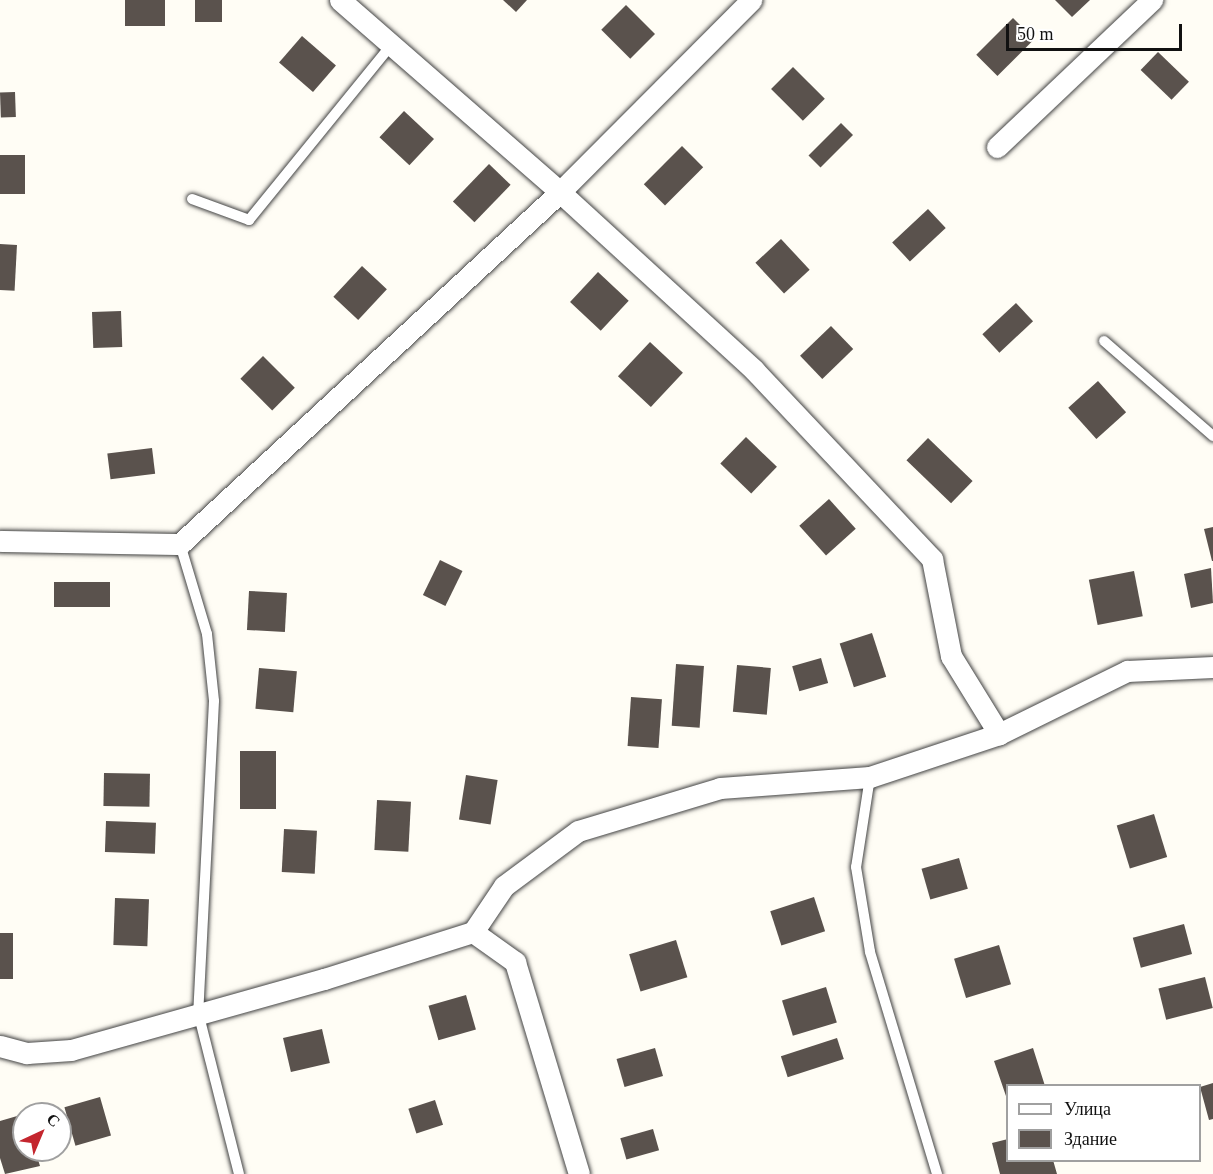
<!DOCTYPE html>
<meta charset="utf-8">
<style>
body{margin:0}
#map{position:relative;width:1213px;height:1174px;overflow:hidden;background:#fffdf5;font-family:"Times New Roman",serif}
div>[style]{position:absolute}
.building>*{inset:0;background:#5a524d;transform-origin:0 0}
.roads{filter:drop-shadow(0 0 2px #444) drop-shadow(0 0 2px #444)}
.lane>*{height:10px;margin:-5px;padding:0 5px;transform-origin:5px;border-radius:5px;background:#fff}
.street>*{height:21px;margin:-10.5px;padding:0 10.5px;transform-origin:10.5px;border-radius:10.5px;background:#fff}
span{translate:-50% -50%;white-space:nowrap;text-align:center;line-height:1.15;-webkit-text-stroke:6px #fff;paint-order:stroke}
.legend{position:absolute;left:1006px;top:1084px;width:195px;height:78px;box-sizing:border-box;background:#fff;border:2px solid #a0a0a0;margin:0;padding:8px 10px;list-style:none;font-size:18px;color:#111}
.legend li{display:flex;align-items:center;gap:12px;height:30px}
.legend b{width:30px;border:2px solid #a0a0a0}
.north{position:absolute;left:12px;top:1102px;width:60px;height:60px;box-sizing:border-box;background:#fff;border:2px solid #a0a0a0;border-radius:50%;rotate:44deg;font-size:16px;font-weight:700;line-height:24px;text-align:center;color:#111}
.north::after{content:'';display:block;margin:auto;width:21px;height:27px;background:#c4262e;clip-path:polygon(50% 0,100% 100%,50% 72%,0 100%)}
.scale{position:absolute;left:1006px;top:24px;width:176px;height:27px;box-sizing:border-box;border:3px solid #111;border-top:0;padding-left:8px;font-size:18px;line-height:21px;white-space:nowrap;color:#111;-webkit-text-stroke:4px #fff;paint-order:stroke}
</style>
<div id="map">
<div class="building">
<i style="left:125px;top:0;width:40px;height:26px"></i>
<i style="left:195px;top:0;width:27px;height:22px"></i>
<i style="clip-path:polygon(503px 0,527px 0,516px 12px)"></i>
<i style="clip-path:polygon(1055px 0,1090px 0,1072px 17px)"></i>
<i style="left:626px;top:5px;width:41px;height:35px;rotate:45deg"></i>
<i style="left:1013px;top:18px;width:30px;height:52px;rotate:45deg"></i>
<i style="left:302px;top:36px;width:45px;height:35px;rotate:41deg"></i>
<i style="left:1158px;top:52px;width:43px;height:25px;rotate:44deg"></i>
<i style="left:793px;top:67px;width:45px;height:31px;rotate:45deg"></i>
<i style="left:15px;top:92px;width:25px;height:15px;rotate:88deg"></i>
<i style="left:404px;top:111px;width:41px;height:36px;rotate:43deg"></i>
<i style="left:841px;top:123px;width:17px;height:46px;rotate:45deg"></i>
<i style="left:682px;top:146px;width:30px;height:54px;rotate:45deg"></i>
<i style="left:0;top:155px;width:25px;height:39px"></i>
<i style="left:489px;top:164px;width:30px;height:52px;rotate:44deg"></i>
<i style="left:928px;top:209px;width:26px;height:49px;rotate:47deg"></i>
<i style="left:781px;top:239px;width:42px;height:35px;rotate:47deg"></i>
<i style="left:0;top:244px;width:17px;height:46px;rotate:3deg"></i>
<i style="left:362px;top:266px;width:34px;height:42px;rotate:43deg"></i>
<i style="left:598px;top:272px;width:42px;height:41px;rotate:43deg"></i>
<i style="left:1016px;top:303px;width:25px;height:46px;rotate:47deg"></i>
<i style="left:121px;top:311px;width:36px;height:29px;rotate:88deg"></i>
<i style="left:831px;top:326px;width:32px;height:43px;rotate:46deg"></i>
<i style="left:650px;top:342px;width:45px;height:47px;rotate:43deg"></i>
<i style="left:263px;top:356px;width:45px;height:32px;rotate:45deg"></i>
<i style="left:1098px;top:381px;width:42px;height:40px;rotate:48deg"></i>
<i style="left:746px;top:437px;width:43px;height:37px;rotate:44deg"></i>
<i style="left:928px;top:438px;width:62px;height:31px;rotate:44deg"></i>
<i style="left:152px;top:448px;width:26px;height:45px;rotate:83deg"></i>
<i style="left:829px;top:499px;width:40px;height:40px;rotate:48deg"></i>
<i style="clip-path:polygon(1213px 527px,1213px 561px,1212px 561px,1204px 529px)"></i>
<i style="left:440px;top:560px;width:25px;height:39px;rotate:26deg"></i>
<i style="clip-path:polygon(1211px 568px,1213px 603px,1191px 608px,1184px 574px)"></i>
<i style="left:1134px;top:571px;width:46px;height:46px;rotate:79deg"></i>
<i style="left:54px;top:582px;width:56px;height:25px"></i>
<i style="left:249px;top:591px;width:38px;height:39px;rotate:3deg"></i>
<i style="left:872px;top:633px;width:46px;height:34px;rotate:72deg"></i>
<i style="left:821px;top:658px;width:26px;height:30px;rotate:74deg"></i>
<i style="left:676px;top:664px;width:28px;height:62px;rotate:4deg"></i>
<i style="left:737px;top:665px;width:34px;height:47px;rotate:5deg"></i>
<i style="left:259px;top:668px;width:38px;height:41px;rotate:5deg"></i>
<i style="left:631px;top:697px;width:31px;height:49px;rotate:4deg"></i>
<i style="left:240px;top:751px;width:36px;height:58px"></i>
<i style="left:104px;top:773px;width:46px;height:33px;rotate:1deg"></i>
<i style="left:466px;top:775px;width:32px;height:45px;rotate:9deg"></i>
<i style="left:377px;top:800px;width:34px;height:50px;rotate:3deg"></i>
<i style="left:1154px;top:814px;width:45px;height:39px;rotate:73deg"></i>
<i style="left:106px;top:821px;width:50px;height:31px;rotate:2deg"></i>
<i style="left:284px;top:829px;width:33px;height:43px;rotate:3deg"></i>
<i style="left:959px;top:858px;width:32px;height:39px;rotate:74deg"></i>
<i style="left:814px;top:897px;width:36px;height:46px;rotate:72deg"></i>
<i style="left:115px;top:898px;width:34px;height:47px;rotate:2deg"></i>
<i style="left:1184px;top:924px;width:31px;height:53px;rotate:75deg"></i>
<i style="left:0;top:933px;width:13px;height:46px"></i>
<i style="left:676px;top:940px;width:39px;height:49px;rotate:73deg"></i>
<i style="left:999px;top:945px;width:41px;height:47px;rotate:73deg"></i>
<i style="left:1205px;top:977px;width:32px;height:48px;rotate:76deg"></i>
<i style="left:826px;top:987px;width:37px;height:46px;rotate:73deg"></i>
<i style="left:466px;top:995px;width:36px;height:39px;rotate:74deg"></i>
<i style="left:322px;top:1029px;width:35px;height:40px;rotate:77deg"></i>
<i style="left:837px;top:1038px;width:22px;height:59px;rotate:72deg"></i>
<i style="left:655px;top:1048px;width:29px;height:40px;rotate:74deg"></i>
<i style="clip-path:polygon(1033px 1048px,1045px 1086px,1008px 1086px,1007px 1099px,994px 1061px)"></i>
<i style="clip-path:polygon(1213px 1083px,1213px 1119px,1209px 1120px,1200px 1087px)"></i>
<i style="left:100px;top:1097px;width:40px;height:37px;rotate:74deg"></i>
<i style="left:435px;top:1100px;width:26px;height:28px;rotate:72deg"></i>
<i style="clip-path:polygon(24px 1114px,24px 1150px,35px 1150px,40px 1166px,5px 1174px,0 1158px,0 1121px)"></i>
<i style="left:653px;top:1129px;width:22px;height:34px;rotate:74deg"></i>
<i style="clip-path:polygon(1008px 1139px,1008px 1160px,1053px 1160px,1057px 1174px,1000px 1174px,992px 1143px)"></i>
</div>
<div class="roads">
<div class="lane">
<i style="left:192px;top:199px;width:61px;rotate:20.2deg"></i>
<i style="left:249px;top:220px;width:227px;rotate:-50.9deg"></i>
<i style="left:1104px;top:341px;width:145px;rotate:41.1deg"></i>
<i style="left:180px;top:544px;width:94px;rotate:73.3deg"></i>
<i style="left:207px;top:634px;width:67px;rotate:84deg"></i>
<i style="left:214px;top:701px;width:311px;rotate:92.9deg"></i>
<i style="left:198px;top:1012px;width:167px;rotate:75.8deg"></i>
<i style="left:870px;top:777px;width:91px;rotate:98.8deg"></i>
<i style="left:856px;top:867px;width:86px;rotate:80.6deg"></i>
<i style="left:870px;top:952px;width:232px;rotate:73.2deg"></i>
</div>
<div class="street">
<i style="left:340px;top:0;width:292px;rotate:41.1deg"></i>
<i style="left:560px;top:192px;width:263px;rotate:42.5deg"></i>
<i style="left:754px;top:370px;width:260px;rotate:46.7deg"></i>
<i style="left:932px;top:559px;width:99px;rotate:78.9deg"></i>
<i style="left:951px;top:656px;width:92px;rotate:58.4deg"></i>
<i style="left:997px;top:147px;width:214px;rotate:-43.5deg"></i>
<i style="left:0;top:541px;width:180px;rotate:1deg"></i>
<i style="left:180px;top:544px;width:518px;rotate:-42.81deg"></i>
<i style="left:560px;top:192px;width:271px;rotate:-45.1deg"></i>
<i style="left:473px;top:932px;width:52px;rotate:35.5deg"></i>
<i style="left:515px;top:962px;width:221px;rotate:73.2deg"></i>
<i style="left:0;top:1046px;width:28px;rotate:15deg"></i>
<i style="left:27px;top:1053px;width:44px;rotate:-3.9deg"></i>
<i style="left:71px;top:1050px;width:263px;rotate:-15.7deg"></i>
<i style="left:324px;top:979px;width:156px;rotate:-17.5deg"></i>
<i style="left:473px;top:932px;width:55px;rotate:-56deg"></i>
<i style="left:504px;top:886px;width:92px;rotate:-36.6deg"></i>
<i style="left:578px;top:831px;width:148px;rotate:-16.8deg"></i>
<i style="left:720px;top:788px;width:150px;rotate:-4.2deg"></i>
<i style="left:870px;top:777px;width:136px;rotate:-18.4deg"></i>
<i style="left:999px;top:734px;width:143px;rotate:-26.2deg"></i>
<i style="left:1127px;top:671px;width:86px;rotate:-2.7deg"></i>
</div>
</div>
<ul class="legend">
<li><b style="height:8px;background:#fff"></b>Улица</li>
<li><b style="height:16px;background:#5a524d"></b>Здание</li>
</ul>
<div class="north">С</div>
<div class="scale">50 m</div>
</div>
